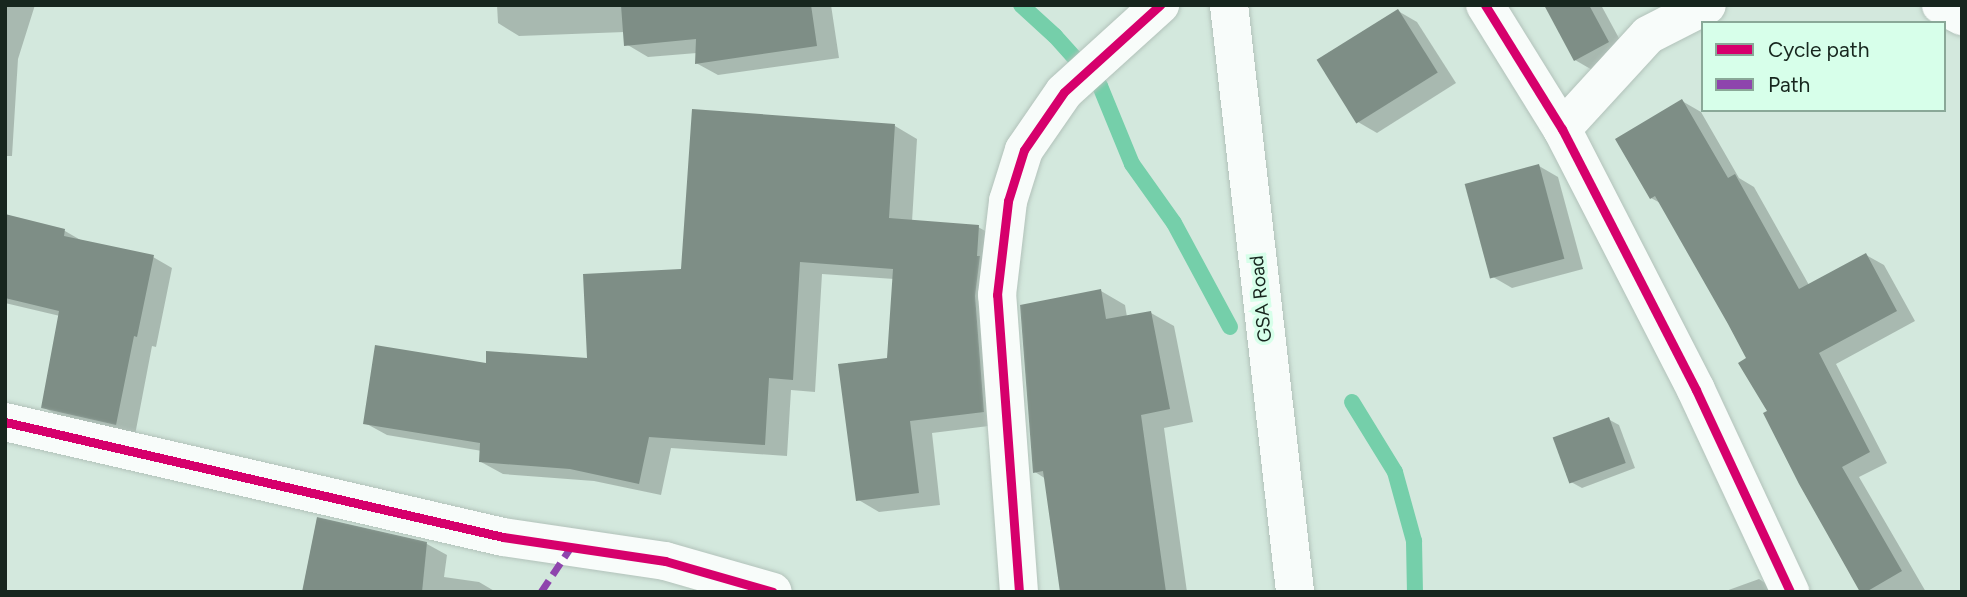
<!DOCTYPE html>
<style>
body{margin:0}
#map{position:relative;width:1967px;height:597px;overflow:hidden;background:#d3e8dd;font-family:Figtree,sans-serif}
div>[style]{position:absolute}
.shadow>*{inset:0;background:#0003}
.stream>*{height:16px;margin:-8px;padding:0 8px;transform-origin:8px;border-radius:8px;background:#75cfaa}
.building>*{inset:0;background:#7e8e86;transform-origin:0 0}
.roads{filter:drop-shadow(0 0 2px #b2c2ba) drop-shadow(0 0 2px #b2c2ba)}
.street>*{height:38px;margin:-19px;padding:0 19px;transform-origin:19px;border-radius:19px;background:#f8fcfa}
.secondary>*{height:38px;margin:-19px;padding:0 19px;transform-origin:19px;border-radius:19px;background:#f8fcfa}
.quiet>*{height:7px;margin-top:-3.5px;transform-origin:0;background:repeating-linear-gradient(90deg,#8e44ad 0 14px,transparent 0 21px)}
.cycleway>*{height:9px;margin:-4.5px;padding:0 4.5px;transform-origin:4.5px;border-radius:4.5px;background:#d6006c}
span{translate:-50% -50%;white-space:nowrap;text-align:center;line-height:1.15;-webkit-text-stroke:7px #d7ffea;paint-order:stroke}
.street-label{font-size:19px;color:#17261e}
.frame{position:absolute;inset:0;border:7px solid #17261e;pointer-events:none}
.legend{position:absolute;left:1701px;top:21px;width:245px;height:91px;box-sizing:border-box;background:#d7ffea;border:2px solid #8aa898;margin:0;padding:9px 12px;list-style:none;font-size:21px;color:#17261e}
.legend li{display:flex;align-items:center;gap:14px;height:35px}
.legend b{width:35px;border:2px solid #8aa898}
</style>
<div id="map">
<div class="shadow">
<i style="clip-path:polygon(5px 5px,35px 5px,18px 59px,12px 156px,5px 156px)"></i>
<i style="clip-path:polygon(497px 5px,831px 5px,839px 58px,718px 75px,696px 63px,697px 53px,648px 57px,626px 44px,625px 32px,519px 36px,498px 23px)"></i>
<i style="clip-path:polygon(1546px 5px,1601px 5px,1627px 53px,1594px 71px,1575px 60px)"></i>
<i style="clip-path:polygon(1398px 11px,1417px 22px,1456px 83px,1377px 133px,1358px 122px)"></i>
<i style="clip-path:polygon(1682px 101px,1701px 112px,1739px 178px,1754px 187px,1809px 285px,1866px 255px,1884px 265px,1915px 321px,1836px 364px,1887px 463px,1859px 477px,1926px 592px,1862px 592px,1769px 411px,1748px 359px,1662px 204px,1651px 198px)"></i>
<i style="clip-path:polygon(895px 126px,917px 139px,912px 222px,978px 227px,1000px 239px,1005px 424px,932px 433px,940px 505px,879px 512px,857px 499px,889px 360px,894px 279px,822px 274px,815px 392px,791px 390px,787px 456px,671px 448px,661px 495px,594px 481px,503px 474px,481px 462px,482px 451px,387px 435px,365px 423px,487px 365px,589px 360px,683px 271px)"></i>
<i style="clip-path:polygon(1539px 166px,1558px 177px,1583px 269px,1512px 288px,1493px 277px)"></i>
<i style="clip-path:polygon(5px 216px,65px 231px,84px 242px,153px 257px,172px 268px,156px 347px,152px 346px,135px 435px,62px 418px,43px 407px,60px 316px,5px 303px)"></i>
<i style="clip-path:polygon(1101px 291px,1125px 305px,1127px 317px,1151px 313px,1174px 326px,1193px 422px,1164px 428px,1187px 592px,1062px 592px,1046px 479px,1035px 472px)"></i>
<i style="clip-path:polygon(1608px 419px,1619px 425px,1635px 468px,1582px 488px,1571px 482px)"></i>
<i style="clip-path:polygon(319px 519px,427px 544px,447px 555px,444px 577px,479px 582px,496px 592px,304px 592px)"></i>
<i style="clip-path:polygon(1759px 579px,1779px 592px,1723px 592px)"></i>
</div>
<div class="stream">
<i style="left:1021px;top:5px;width:46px;rotate:42.4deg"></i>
<i style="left:1055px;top:36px;width:67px;rotate:48deg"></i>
<i style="left:1100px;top:86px;width:84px;rotate:67.7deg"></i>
<i style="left:1132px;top:164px;width:72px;rotate:54.6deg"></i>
<i style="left:1174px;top:223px;width:118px;rotate:61.7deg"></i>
<i style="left:1352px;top:402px;width:82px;rotate:58.4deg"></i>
<i style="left:1395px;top:472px;width:72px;rotate:74.6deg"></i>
<i style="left:1414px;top:541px;width:51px;rotate:88.9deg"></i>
</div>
<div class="building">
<i style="clip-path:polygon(621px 5px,811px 5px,817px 46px,695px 64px,696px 39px,624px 46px)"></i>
<i style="clip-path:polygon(1544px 5px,1589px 5px,1609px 42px,1574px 61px)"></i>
<i style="left:1398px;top:9px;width:75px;height:96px;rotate:58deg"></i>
<i style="clip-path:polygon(1682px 99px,1728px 178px,1735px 174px,1799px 289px,1866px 253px,1897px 311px,1819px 353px,1870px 452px,1842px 467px,1902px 571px,1866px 592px,1860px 592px,1799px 484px,1763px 413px,1767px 411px,1738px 363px,1746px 358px,1728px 324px,1655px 196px,1650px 199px,1615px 139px)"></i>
<i style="clip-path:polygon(692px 109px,895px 124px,889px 218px,979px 225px,977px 256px,980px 256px,975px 296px,984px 412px,910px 421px,919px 493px,856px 501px,838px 364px,887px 358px,893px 269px,800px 262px,793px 380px,769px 378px,765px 445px,649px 437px,639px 484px,570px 469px,479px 462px,480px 443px,363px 424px,375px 345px,486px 363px,486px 351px,587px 358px,583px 274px,681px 269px)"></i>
<i style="left:1539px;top:164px;width:98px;height:77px;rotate:75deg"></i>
<i style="clip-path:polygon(5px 214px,65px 229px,64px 236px,154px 255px,137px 337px,134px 336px,116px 425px,41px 408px,59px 311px,5px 298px)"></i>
<i style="clip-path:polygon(1101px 289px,1106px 319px,1151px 311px,1170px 409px,1141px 415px,1166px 592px,1060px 592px,1043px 471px,1033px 473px,1020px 305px)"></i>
<i style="left:1609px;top:417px;width:49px;height:60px;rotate:70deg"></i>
<i style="clip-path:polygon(317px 517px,427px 542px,422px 592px,302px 592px)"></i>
</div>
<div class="roads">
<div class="street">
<i style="left:1485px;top:5px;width:146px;rotate:58.2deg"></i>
<i style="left:1562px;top:129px;width:293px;rotate:62.8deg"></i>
<i style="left:1696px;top:390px;width:223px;rotate:65deg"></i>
<i style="left:1941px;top:5px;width:24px;rotate:28deg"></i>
<i style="left:1562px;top:129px;width:127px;rotate:-47.5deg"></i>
<i style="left:1648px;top:35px;width:66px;rotate:-27deg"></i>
<i style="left:5px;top:422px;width:511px;rotate:13deg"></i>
<i style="left:503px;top:537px;width:164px;rotate:8.4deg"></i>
<i style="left:665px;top:561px;width:112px;rotate:16deg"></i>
<i style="left:1019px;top:592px;width:298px;rotate:-94.2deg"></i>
<i style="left:997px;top:295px;width:95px;rotate:-83.3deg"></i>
<i style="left:1008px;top:201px;width:53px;rotate:-72.6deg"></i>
<i style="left:1024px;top:150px;width:70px;rotate:-55.4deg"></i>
<i style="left:1064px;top:92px;width:130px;rotate:-42.2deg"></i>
</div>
<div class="secondary">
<i style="left:1229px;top:5px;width:591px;rotate:83.58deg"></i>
</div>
</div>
<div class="quiet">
<i style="left:541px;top:592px;width:54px;rotate:-56.3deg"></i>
</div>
<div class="cycleway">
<i style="left:1485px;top:5px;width:146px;rotate:58.2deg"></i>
<i style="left:1562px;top:129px;width:293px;rotate:62.8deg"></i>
<i style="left:1696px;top:390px;width:223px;rotate:65deg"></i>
<i style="left:5px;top:422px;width:511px;rotate:13deg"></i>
<i style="left:503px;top:537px;width:164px;rotate:8.4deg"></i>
<i style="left:665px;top:561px;width:112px;rotate:16deg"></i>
<i style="left:1019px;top:592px;width:298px;rotate:-94.2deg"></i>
<i style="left:997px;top:295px;width:95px;rotate:-83.3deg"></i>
<i style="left:1008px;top:201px;width:53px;rotate:-72.6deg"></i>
<i style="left:1024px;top:150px;width:70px;rotate:-55.4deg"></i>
<i style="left:1064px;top:92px;width:130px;rotate:-42.2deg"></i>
</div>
<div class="street-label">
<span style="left:1261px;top:299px;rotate:-96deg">GSA Road</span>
</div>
<div class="frame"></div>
<ul class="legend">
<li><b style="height:9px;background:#d6006c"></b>Cycle path</li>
<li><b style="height:9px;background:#8e44ad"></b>Path</li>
</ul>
</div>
